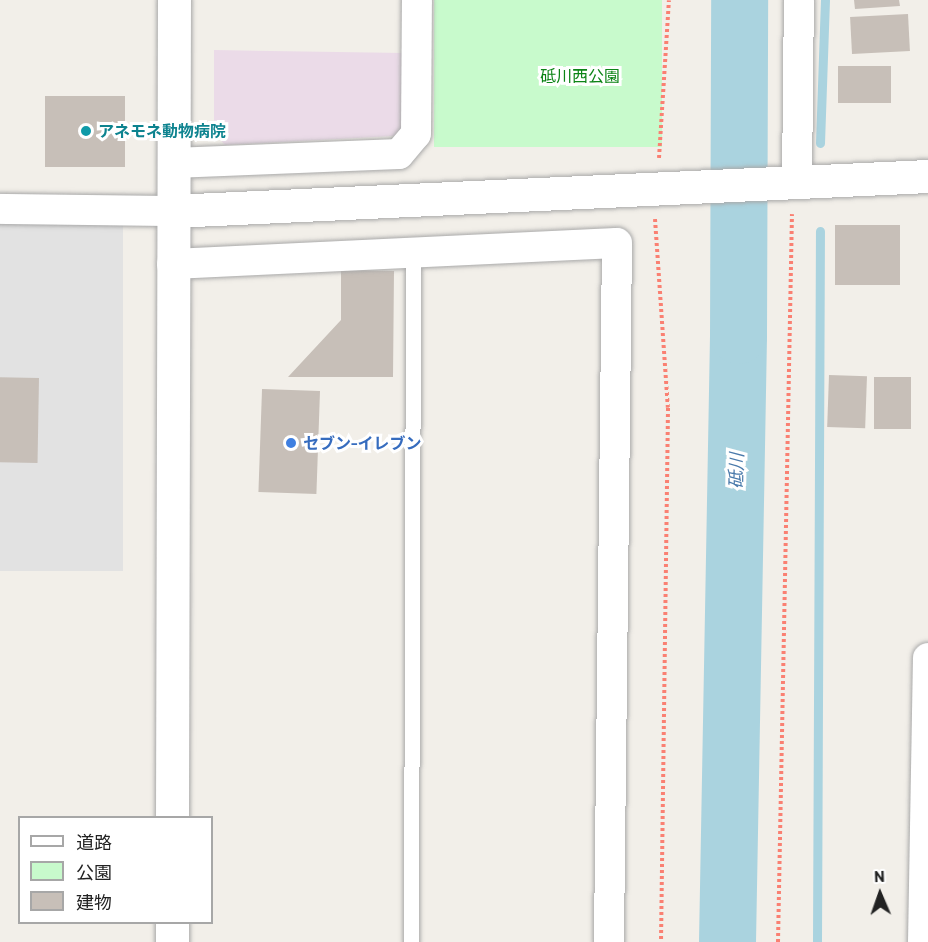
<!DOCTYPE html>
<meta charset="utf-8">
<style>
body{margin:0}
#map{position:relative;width:928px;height:942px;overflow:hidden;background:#f2efe9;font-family:Barlow,"Noto Sans JP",sans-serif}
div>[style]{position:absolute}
.industrial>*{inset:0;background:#ebdbe8}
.park>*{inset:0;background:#c8facc;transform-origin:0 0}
.parking>*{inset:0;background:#e2e2e2;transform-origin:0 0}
.stream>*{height:9px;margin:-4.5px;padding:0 4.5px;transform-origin:4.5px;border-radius:4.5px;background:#aad3df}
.river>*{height:57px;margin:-28.5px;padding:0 28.5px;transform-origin:28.5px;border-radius:28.5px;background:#aad3df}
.building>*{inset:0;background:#c7bfb8;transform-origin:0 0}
.path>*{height:4px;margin-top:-2px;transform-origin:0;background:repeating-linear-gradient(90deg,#fa8072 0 3px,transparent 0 6px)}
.roads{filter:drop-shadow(0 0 2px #a9a9a9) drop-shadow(0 0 2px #a9a9a9)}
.service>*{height:15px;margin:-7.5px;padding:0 7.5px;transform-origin:7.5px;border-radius:7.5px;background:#fff}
.minor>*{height:30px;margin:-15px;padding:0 15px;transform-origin:15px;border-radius:15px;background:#fff}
.tertiary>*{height:33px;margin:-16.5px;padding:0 16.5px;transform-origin:16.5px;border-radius:16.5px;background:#fff}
.dots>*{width:16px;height:16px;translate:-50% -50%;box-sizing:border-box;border:3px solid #fff;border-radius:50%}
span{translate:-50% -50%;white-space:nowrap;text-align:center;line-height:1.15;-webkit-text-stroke:6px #fff;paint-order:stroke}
.park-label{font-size:16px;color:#0c8416}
.culture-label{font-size:16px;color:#0d838f;font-weight:700}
.left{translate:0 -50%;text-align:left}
.shop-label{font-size:16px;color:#366cbe;font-weight:700}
.water-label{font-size:18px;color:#4a7aab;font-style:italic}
.legend{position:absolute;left:18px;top:816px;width:195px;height:108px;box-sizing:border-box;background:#fff;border:2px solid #a7a7a7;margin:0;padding:8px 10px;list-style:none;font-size:18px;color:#222}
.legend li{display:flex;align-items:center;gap:12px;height:30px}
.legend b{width:30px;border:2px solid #a7a7a7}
.north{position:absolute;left:850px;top:864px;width:60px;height:60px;-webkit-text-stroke:4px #fff;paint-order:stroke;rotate:358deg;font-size:16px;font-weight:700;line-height:24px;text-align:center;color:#222}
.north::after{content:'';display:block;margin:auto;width:21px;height:27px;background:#222;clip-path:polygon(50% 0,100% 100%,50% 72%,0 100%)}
</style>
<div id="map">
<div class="industrial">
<i style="clip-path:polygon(214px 50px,404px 53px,404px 126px,394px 136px,225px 145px,214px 133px)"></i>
</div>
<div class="park">
<i style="left:434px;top:0;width:228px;height:147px"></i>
</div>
<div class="parking">
<i style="left:0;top:223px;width:123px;height:348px"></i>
</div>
<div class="stream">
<i style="left:820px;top:143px;width:143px;rotate:-88deg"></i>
<i style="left:817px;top:942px;width:711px;rotate:-89.76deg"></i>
</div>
<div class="river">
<i style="left:727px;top:942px;width:607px;rotate:-88.96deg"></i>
<i style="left:738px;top:335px;width:335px;rotate:-89.8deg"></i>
</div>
<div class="building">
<i style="clip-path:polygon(854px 0,899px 0,900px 6px,855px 9px)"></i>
<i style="left:908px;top:14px;width:37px;height:58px;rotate:87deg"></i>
<i style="left:891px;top:66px;width:37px;height:53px;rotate:90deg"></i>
<i style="left:45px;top:96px;width:80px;height:71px"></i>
<i style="left:835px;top:225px;width:65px;height:60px"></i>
<i style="clip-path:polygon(341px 270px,394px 271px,393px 377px,288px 377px,341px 320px)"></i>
<i style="left:829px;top:375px;width:38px;height:52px;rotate:2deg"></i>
<i style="left:874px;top:377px;width:37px;height:52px"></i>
<i style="left:39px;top:378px;width:85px;height:39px;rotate:91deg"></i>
<i style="left:320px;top:391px;width:103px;height:58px;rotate:92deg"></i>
</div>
<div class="path">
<i style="left:659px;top:158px;width:158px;rotate:-86.4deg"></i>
<i style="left:655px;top:219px;width:189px;rotate:86.1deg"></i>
<i style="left:668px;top:408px;width:534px;rotate:90.75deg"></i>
<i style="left:778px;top:942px;width:728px;rotate:-88.9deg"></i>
</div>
<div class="roads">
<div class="service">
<i style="left:411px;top:942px;width:688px;rotate:-89.83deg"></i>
</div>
<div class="minor">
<i style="left:173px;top:163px;width:226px;rotate:-2.3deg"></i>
<i style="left:399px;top:154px;width:26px;rotate:-50deg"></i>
<i style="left:416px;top:134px;width:134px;rotate:-89.6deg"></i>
<i style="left:797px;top:182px;width:182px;rotate:-89.4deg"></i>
<i style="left:0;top:209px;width:172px;rotate:0.7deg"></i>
<i style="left:172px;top:264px;width:445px;rotate:-2.7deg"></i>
<i style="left:617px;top:243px;width:699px;rotate:90.66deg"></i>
<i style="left:923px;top:942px;width:284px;rotate:-89deg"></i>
</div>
<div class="tertiary">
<i style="left:172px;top:211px;width:757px;rotate:-2.65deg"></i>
<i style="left:172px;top:818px;width:818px;rotate:-89.86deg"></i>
<i style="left:172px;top:942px;width:20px;rotate:-90deg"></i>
</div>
</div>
<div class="dots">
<i style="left:86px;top:131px;background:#0f9aa8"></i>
<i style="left:291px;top:443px;background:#3f7fe0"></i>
</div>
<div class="park-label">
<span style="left:580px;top:76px">砥川西公園</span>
</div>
<div class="culture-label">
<span class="left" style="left:98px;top:131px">アネモネ動物病院</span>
</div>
<div class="shop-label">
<span class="left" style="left:303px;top:443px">セブン-イレブン</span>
</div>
<div class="water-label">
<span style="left:736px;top:471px;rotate:-89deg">砥川</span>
</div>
<ul class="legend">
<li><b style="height:8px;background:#fff"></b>道路</li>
<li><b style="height:16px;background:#c8facc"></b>公園</li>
<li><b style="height:16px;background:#c7bfb8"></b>建物</li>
</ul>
<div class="north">N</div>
</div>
